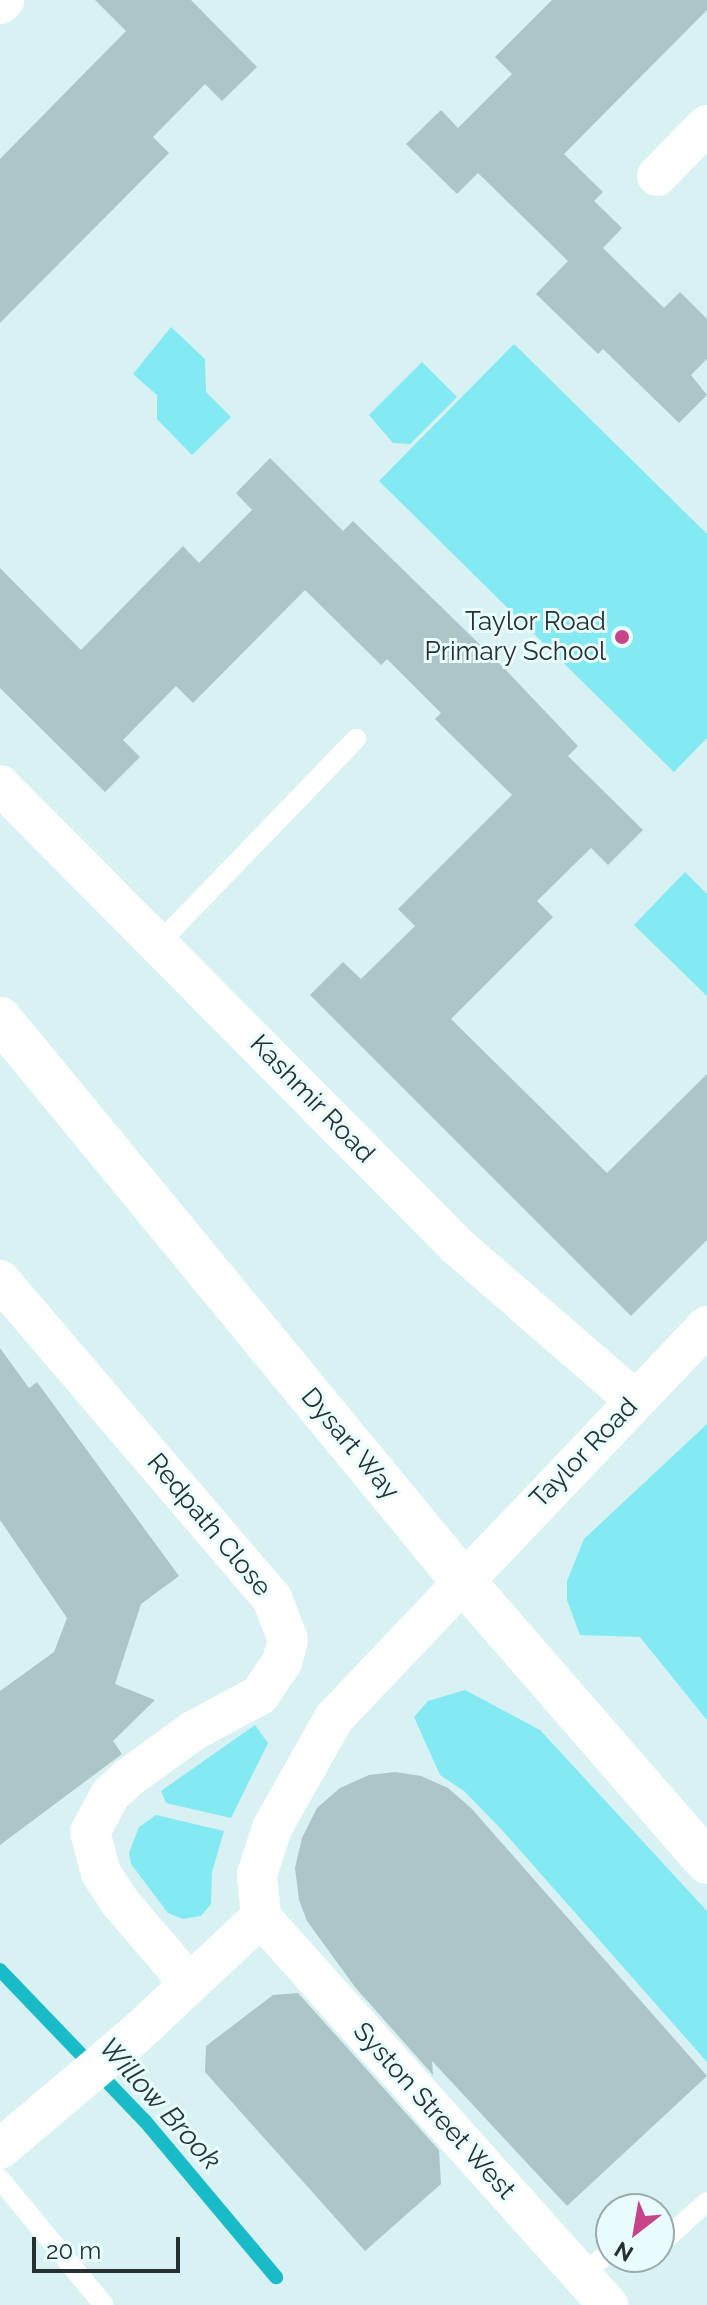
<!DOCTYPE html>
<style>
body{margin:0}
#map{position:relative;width:707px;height:2305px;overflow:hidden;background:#d8f1f3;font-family:Raleway,sans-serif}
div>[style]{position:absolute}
.green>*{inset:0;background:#83e9f3}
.stream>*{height:14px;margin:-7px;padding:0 7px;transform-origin:7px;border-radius:7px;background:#19bbc8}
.building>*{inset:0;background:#adc5c7}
.service>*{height:20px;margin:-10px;padding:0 10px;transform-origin:10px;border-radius:10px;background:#fff}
.minor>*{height:40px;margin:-20px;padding:0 20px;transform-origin:20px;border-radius:20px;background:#fff}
.tertiary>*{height:44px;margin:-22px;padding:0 22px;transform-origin:22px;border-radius:22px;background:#fff}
.dots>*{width:22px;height:22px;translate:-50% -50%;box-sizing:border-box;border:4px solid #e9fdff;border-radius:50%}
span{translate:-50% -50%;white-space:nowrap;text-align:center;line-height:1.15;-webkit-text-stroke:6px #e9fdff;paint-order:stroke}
.poi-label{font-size:26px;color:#263031}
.right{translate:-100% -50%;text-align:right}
.street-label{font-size:26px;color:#263031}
.water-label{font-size:28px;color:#233b3e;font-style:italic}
.north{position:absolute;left:595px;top:2193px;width:80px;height:80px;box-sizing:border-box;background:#e9fdff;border:2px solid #9babad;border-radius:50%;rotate:211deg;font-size:22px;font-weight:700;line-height:32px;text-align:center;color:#263031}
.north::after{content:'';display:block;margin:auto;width:28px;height:36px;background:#c7448a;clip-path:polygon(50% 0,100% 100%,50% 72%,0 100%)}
.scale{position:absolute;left:32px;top:2237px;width:148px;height:36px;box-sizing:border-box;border:4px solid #263031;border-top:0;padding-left:10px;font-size:24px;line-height:28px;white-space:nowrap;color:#263031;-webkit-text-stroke:6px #e9fdff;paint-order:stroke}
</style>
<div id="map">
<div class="green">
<i style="clip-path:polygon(171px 327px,205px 359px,206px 392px,231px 417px,192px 455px,157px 419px,157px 395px,133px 374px)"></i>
<i style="clip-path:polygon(514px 344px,707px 534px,707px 738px,674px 772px,379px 481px)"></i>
<i style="clip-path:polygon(422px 362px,457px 397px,410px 444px,393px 443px,369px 415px)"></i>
<i style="clip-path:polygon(685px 872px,707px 894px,707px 996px,634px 925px)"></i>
<i style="clip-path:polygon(707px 1424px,707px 1720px,640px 1637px,580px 1635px,567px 1600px,567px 1581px,584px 1539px)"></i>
<i style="clip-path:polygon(465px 1690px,540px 1730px,707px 1911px,707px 2062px,503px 1831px,464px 1791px,440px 1775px,414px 1717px,428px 1701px)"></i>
<i style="clip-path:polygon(255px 1725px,268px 1743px,231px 1818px,166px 1803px,161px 1791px)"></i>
<i style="clip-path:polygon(156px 1815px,224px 1831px,212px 1872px,211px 1904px,201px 1916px,183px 1919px,168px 1913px,131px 1864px,129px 1853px,139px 1827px)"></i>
</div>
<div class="stream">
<i style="left:0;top:1970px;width:209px;rotate:46.2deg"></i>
<i style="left:145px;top:2121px;width:204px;rotate:50deg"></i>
</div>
<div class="building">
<i style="clip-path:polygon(95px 0,191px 0,257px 67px,222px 101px,205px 84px,153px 137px,169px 153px,0 323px,0 159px,126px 31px)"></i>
<i style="clip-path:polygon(552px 0,707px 0,707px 10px,564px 154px,603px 192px,594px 201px,622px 228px,603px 248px,664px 308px,680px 292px,707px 319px,707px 359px,691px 375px,707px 395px,679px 423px,603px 349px,598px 354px,536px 294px,568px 261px,478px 173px,457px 194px,406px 144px,441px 110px,458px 128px,512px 74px,495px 57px)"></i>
<i style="clip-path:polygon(270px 458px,343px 531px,353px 521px,505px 669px,578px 746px,568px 756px,643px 830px,608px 865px,591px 848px,537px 901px,553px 917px,451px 1019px,607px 1173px,707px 1074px,707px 1240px,631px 1316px,310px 995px,343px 962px,361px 979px,415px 926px,398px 909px,512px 795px,435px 719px,441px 713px,387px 659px,381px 665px,305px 590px,193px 703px,176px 686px,123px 740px,140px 757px,105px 792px,0 688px,0 568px,81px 650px,183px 546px,199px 563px,252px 510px,236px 493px)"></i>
<i style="clip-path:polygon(0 1348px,29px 1388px,37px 1382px,179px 1576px,141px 1604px,115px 1684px,155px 1700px,113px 1741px,122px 1754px,0 1845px,0 1691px,54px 1652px,67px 1618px,0 1520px)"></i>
<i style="clip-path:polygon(395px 1772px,421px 1776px,448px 1788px,471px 1808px,707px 2076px,567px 2206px,432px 2061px,433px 2075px,355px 1987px,307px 1921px,299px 1900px,295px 1868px,302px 1838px,317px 1808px,340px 1788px,369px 1775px)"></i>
<i style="clip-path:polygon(298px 1993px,439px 2150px,441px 2184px,365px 2251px,205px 2072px,206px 2046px,273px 1995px)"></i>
</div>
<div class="service">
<i style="left:159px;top:943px;width:284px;rotate:-46deg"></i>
<i style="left:0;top:2179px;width:163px;rotate:50.5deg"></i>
<i style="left:659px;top:2245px;width:64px;rotate:-41.9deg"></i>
<i style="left:582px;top:2275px;width:38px;rotate:-40deg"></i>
</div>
<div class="minor">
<i style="left:0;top:4px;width:6px;rotate:-45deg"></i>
<i style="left:657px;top:176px;width:71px;rotate:-45.6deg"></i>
<i style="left:0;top:785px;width:649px;rotate:45.25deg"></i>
<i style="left:457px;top:1246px;width:235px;rotate:40.9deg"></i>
<i style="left:0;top:1280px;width:418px;rotate:49.5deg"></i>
<i style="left:272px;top:1598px;width:45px;rotate:69.1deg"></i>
<i style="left:288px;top:1640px;width:23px;rotate:105deg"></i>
<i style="left:282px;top:1662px;width:40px;rotate:124deg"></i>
<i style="left:260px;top:1695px;width:76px;rotate:151.8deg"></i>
<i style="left:193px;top:1731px;width:80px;rotate:144.1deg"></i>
<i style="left:128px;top:1778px;width:25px;rotate:137deg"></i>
<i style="left:110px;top:1795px;width:42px;rotate:118.4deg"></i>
<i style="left:90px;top:1832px;width:42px;rotate:75deg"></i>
<i style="left:101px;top:1873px;width:33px;rotate:57deg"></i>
<i style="left:119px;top:1901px;width:108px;rotate:49.5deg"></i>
<i style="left:261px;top:1917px;width:521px;rotate:48.19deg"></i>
<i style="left:0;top:2149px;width:178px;rotate:-40.2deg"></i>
<i style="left:136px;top:2034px;width:171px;rotate:-43.1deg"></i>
<i style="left:261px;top:1917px;width:42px;rotate:-95.4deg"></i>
<i style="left:257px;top:1875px;width:49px;rotate:-72.3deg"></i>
<i style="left:272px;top:1828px;width:126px;rotate:-60.6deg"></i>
<i style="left:334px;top:1718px;width:541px;rotate:-46.42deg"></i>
</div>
<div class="tertiary">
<i style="left:0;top:1019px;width:728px;rotate:50.52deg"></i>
<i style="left:463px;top:1581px;width:372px;rotate:49deg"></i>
</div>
<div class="dots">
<i style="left:622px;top:637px;background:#c7448a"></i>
</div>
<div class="poi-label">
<span class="right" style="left:606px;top:637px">Taylor Road<br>Primary School</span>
</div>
<div class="street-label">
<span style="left:312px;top:1099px;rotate:46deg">Kashmir Road</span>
<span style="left:350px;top:1444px;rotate:50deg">Dysart Way</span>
<span style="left:584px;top:1453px;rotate:-46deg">Taylor Road</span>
<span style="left:209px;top:1525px;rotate:50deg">Redpath Close</span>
<span style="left:434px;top:2111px;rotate:48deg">Syston Street West</span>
</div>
<div class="water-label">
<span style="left:160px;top:2104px;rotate:48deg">Willow Brook</span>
</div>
<div class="north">N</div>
<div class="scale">20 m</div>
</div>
